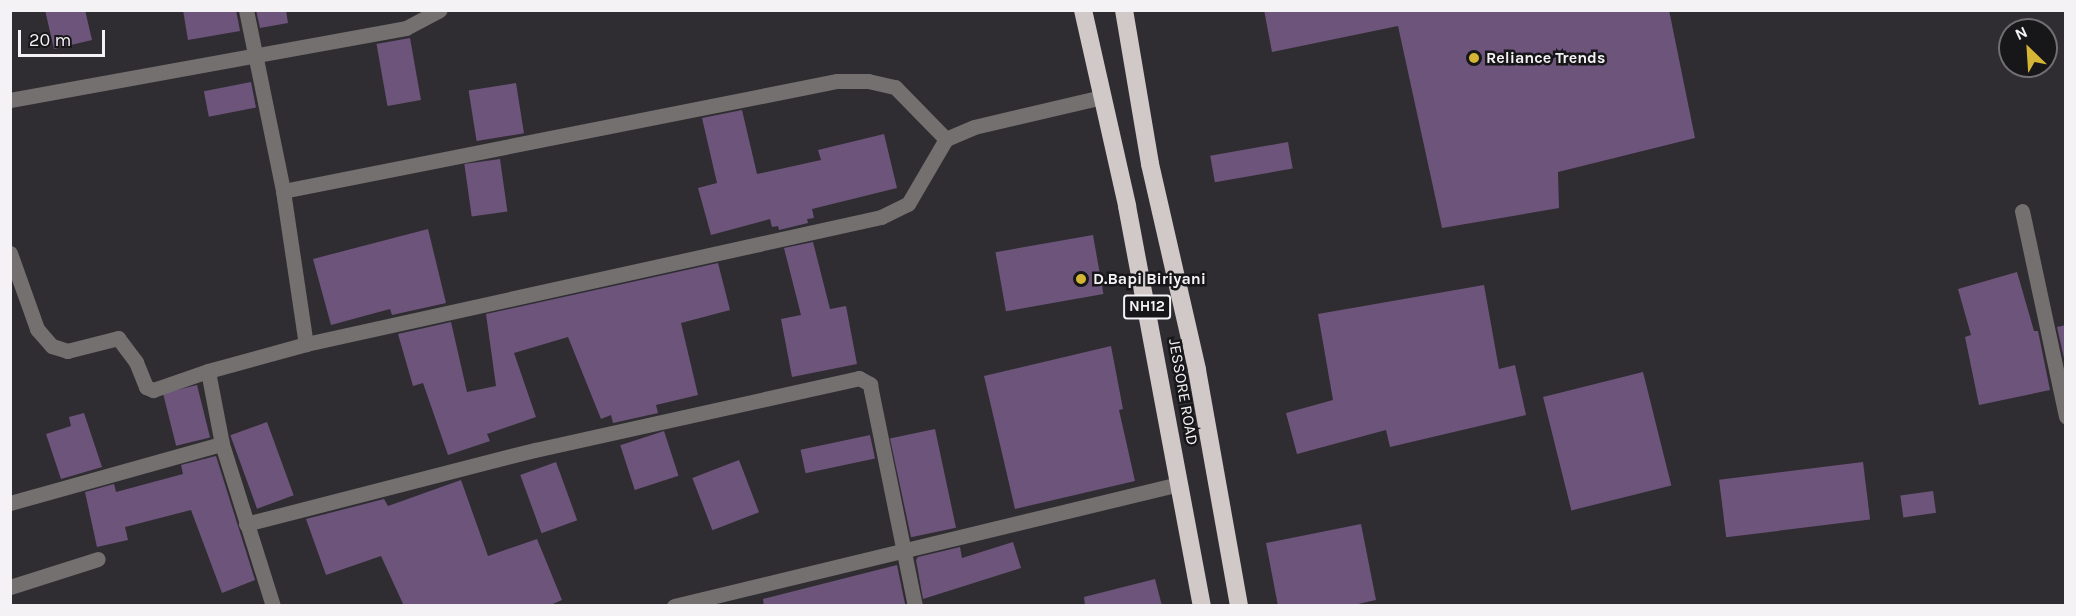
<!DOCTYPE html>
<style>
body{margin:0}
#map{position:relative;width:2076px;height:616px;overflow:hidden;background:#302d32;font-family:Karla,sans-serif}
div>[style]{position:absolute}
.building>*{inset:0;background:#6c547b;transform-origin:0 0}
.street>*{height:15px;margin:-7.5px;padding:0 7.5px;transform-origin:7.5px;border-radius:7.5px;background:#73706f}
.highway>*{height:18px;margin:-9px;padding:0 9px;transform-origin:9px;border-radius:9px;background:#d1c9c8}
.dots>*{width:16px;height:16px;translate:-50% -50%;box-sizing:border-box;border:3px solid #171618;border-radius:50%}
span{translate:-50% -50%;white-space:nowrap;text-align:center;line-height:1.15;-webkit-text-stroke:5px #171618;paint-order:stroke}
.shield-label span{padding:2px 4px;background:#171618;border:2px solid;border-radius:4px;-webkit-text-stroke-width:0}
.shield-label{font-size:15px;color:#f4f2f5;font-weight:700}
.poi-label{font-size:16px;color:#f4f2f5;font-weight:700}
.left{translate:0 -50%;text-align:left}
.street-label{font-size:16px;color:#f4f2f5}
.frame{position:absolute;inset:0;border:12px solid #f4f2f5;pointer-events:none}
.north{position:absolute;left:1998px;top:18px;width:60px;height:60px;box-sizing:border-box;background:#171618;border:2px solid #6f6e70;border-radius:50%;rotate:335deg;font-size:16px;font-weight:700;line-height:24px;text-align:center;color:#f4f2f5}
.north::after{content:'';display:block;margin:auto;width:21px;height:27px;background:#d5b535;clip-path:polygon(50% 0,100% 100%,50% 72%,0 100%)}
.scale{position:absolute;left:18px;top:30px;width:87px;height:27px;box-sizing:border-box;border:3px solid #f4f2f5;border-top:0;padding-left:8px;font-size:18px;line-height:21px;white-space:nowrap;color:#f4f2f5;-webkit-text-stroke:4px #171618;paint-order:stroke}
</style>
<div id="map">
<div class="building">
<i style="clip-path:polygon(45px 10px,85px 10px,92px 40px,54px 49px)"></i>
<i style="clip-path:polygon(183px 10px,236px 10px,240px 31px,188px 40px)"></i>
<i style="clip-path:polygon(256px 10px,286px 10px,288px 23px,260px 28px)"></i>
<i style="clip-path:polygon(1264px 10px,1669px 10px,1695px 138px,1558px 172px,1559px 208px,1442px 228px,1398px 26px,1272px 52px)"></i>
<i style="left:410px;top:38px;width:63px;height:34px;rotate:80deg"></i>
<i style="left:251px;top:82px;width:26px;height:48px;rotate:79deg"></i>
<i style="left:516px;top:83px;width:51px;height:48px;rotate:81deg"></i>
<i style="clip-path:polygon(742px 110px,757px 174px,821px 160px,818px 150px,884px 134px,897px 188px,812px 209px,814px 218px,807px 219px,808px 223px,779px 230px,778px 226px,772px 227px,770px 219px,711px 235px,698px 188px,717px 183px,702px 118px)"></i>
<i style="left:1288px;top:142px;width:27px;height:79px;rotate:80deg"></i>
<i style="left:500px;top:159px;width:53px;height:36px;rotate:82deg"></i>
<i style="clip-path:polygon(428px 229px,446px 303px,392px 315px,390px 309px,331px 325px,313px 259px)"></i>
<i style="left:1093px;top:235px;width:60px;height:99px;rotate:80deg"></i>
<i style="clip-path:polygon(813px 242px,830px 309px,846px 306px,857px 364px,792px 377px,781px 319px,801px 315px,784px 248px)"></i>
<i style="clip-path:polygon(718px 263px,730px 310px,681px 323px,698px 395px,656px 405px,658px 413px,613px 423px,611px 415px,601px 419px,568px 337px,514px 353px,536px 417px,487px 434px,490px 441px,448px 455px,423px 383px,413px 386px,398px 334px,451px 322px,467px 392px,496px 386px,486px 314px)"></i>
<i style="clip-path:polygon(2017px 272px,2034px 331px,2038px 331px,2050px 390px,1979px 405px,1965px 337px,1971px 335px,1958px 289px)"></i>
<i style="clip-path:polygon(1484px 285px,1499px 369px,1515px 365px,1526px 415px,1390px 447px,1386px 430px,1297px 454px,1286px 413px,1333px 400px,1318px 314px)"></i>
<i style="clip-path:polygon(2066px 325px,2066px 367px,2057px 327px)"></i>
<i style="clip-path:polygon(1111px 346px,1123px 409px,1119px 410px,1135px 481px,1015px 509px,984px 376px)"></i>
<i style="left:1643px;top:372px;width:117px;height:103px;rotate:76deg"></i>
<i style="left:197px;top:385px;width:54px;height:35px;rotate:76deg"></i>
<i style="clip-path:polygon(84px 413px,102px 467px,61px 479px,46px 434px,71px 426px,69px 417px)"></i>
<i style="left:267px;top:422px;width:78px;height:39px;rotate:70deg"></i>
<i style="left:935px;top:429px;width:101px;height:46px;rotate:78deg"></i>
<i style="left:664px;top:431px;width:47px;height:46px;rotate:72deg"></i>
<i style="left:870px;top:435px;width:24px;height:71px;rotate:78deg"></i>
<i style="clip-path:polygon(216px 456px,255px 580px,222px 593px,191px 510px,125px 527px,128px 540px,97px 547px,85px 492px,114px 484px,116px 492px,183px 474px,181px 465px)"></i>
<i style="left:739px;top:460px;width:56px;height:50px;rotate:69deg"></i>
<i style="left:556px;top:462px;width:62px;height:38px;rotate:70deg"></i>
<i style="left:1863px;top:462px;width:58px;height:145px;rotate:83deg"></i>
<i style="clip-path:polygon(461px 480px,488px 556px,537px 539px,562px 600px,548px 606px,404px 606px,381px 556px,326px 575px,306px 519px,384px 499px,388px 506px)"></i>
<i style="left:1933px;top:491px;width:22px;height:33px;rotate:82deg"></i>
<i style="clip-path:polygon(1361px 524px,1376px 600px,1349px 606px,1278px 606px,1266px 543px)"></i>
<i style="clip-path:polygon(1013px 542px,1021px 568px,923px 599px,916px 560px,918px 557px,960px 547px,962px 558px)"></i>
<i style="clip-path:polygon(897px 565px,905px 604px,901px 606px,764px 606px,763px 599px)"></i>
<i style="clip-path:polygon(1155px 579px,1162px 606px,1085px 606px,1084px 597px)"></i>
</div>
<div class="street">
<i style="left:246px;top:10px;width:185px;rotate:78.4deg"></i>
<i style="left:283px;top:191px;width:155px;rotate:81.5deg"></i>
<i style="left:10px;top:100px;width:402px;rotate:-10.3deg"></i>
<i style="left:406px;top:28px;width:38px;rotate:-28deg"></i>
<i style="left:283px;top:191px;width:565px;rotate:-11.23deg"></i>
<i style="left:837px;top:81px;width:31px"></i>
<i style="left:868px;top:81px;width:28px;rotate:13deg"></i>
<i style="left:895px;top:87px;width:73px;rotate:45.6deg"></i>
<i style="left:2022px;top:211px;width:210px;rotate:77.9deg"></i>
<i style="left:10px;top:253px;width:81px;rotate:70.4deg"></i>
<i style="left:37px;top:329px;width:23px;rotate:49deg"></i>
<i style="left:52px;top:346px;width:16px;rotate:18deg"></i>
<i style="left:67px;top:351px;width:53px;rotate:-14.3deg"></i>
<i style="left:118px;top:338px;width:30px;rotate:53deg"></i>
<i style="left:136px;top:362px;width:27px;rotate:68deg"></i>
<i style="left:146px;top:387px;width:8px;rotate:23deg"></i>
<i style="left:153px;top:390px;width:58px;rotate:-19.1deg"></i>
<i style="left:10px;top:503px;width:220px;rotate:-15.6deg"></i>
<i style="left:246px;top:524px;width:298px;rotate:-14.4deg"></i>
<i style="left:535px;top:450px;width:332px;rotate:-12.5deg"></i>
<i style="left:859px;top:378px;width:13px;rotate:29deg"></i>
<i style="left:870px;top:384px;width:6px;rotate:81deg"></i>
<i style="left:871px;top:390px;width:220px;rotate:78.5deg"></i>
<i style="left:10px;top:587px;width:92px;rotate:-17.7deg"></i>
<i style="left:273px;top:606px;width:170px;rotate:-107.5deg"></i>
<i style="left:222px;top:444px;width:74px;rotate:-100.9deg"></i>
<i style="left:208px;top:371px;width:102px;rotate:-15.4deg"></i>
<i style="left:306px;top:344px;width:589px;rotate:-12.45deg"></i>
<i style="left:881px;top:217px;width:30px;rotate:-26deg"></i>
<i style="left:908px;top:204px;width:75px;rotate:-59.7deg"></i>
<i style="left:946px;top:139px;width:30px;rotate:-23deg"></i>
<i style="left:974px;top:127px;width:131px;rotate:-13.2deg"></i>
<i style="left:674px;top:606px;width:520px;rotate:-13.58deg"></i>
</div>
<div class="highway">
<i style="left:1083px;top:10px;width:201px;rotate:77.3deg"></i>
<i style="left:1127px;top:206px;width:407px;rotate:79.4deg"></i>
<i style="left:1124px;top:10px;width:156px;rotate:80.4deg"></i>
<i style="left:1150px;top:164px;width:211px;rotate:77.1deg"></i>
<i style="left:1197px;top:370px;width:240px;rotate:79.9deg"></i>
</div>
<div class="dots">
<i style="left:1474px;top:58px;background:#d5b535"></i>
<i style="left:1081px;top:279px;background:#d5b535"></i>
</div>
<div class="shield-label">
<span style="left:1147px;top:307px">NH12</span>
</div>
<div class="poi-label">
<span class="left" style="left:1486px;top:58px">Reliance Trends</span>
<span class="left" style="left:1093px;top:279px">D.Bapi Biriyani</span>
</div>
<div class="street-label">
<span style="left:1183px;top:392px;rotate:80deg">JESSORE ROAD</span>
</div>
<div class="frame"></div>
<div class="north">N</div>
<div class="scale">20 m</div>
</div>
